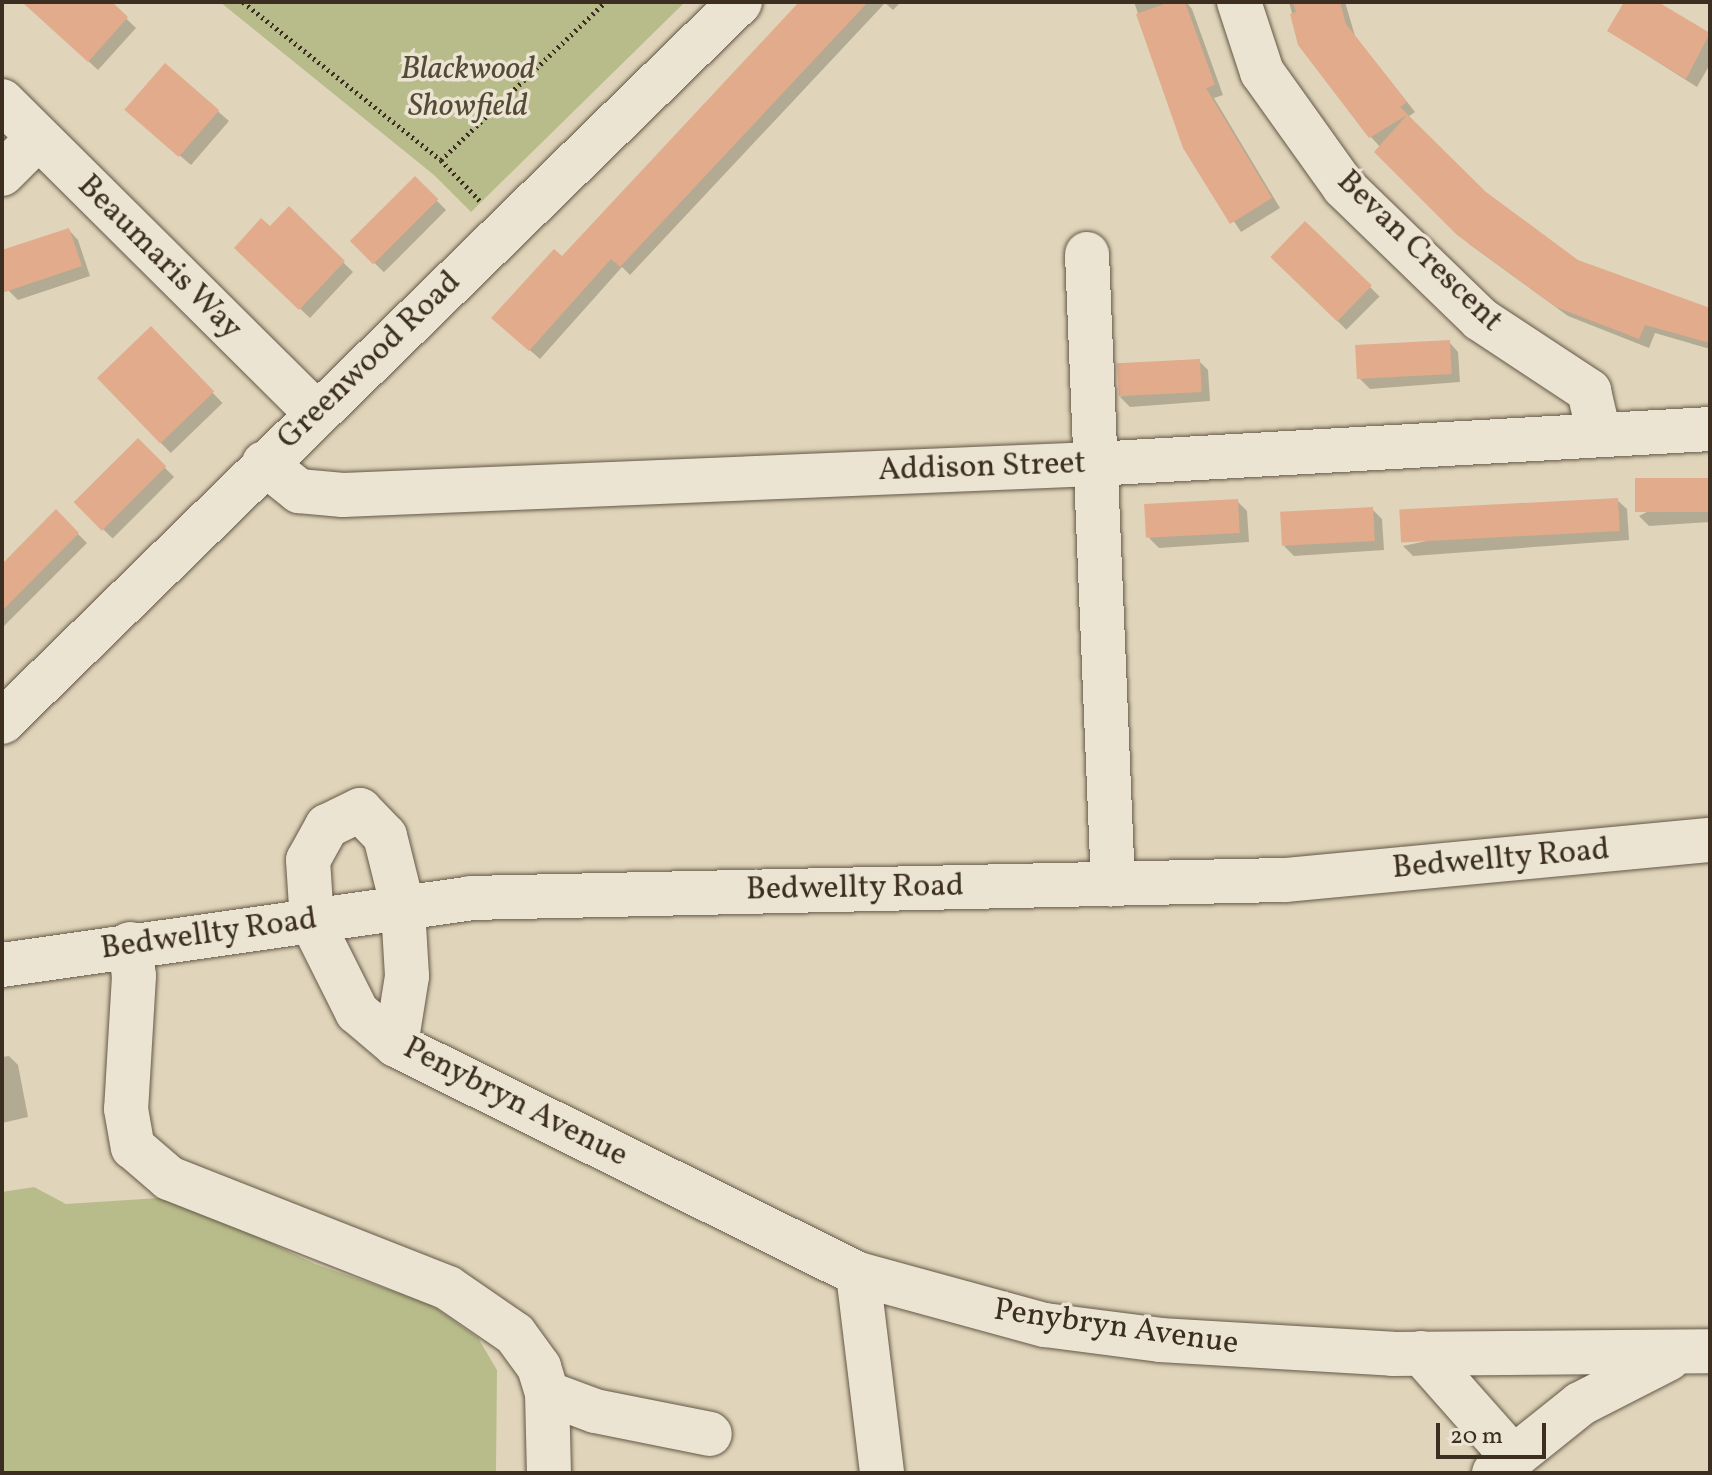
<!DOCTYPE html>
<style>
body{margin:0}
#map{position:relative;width:1712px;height:1475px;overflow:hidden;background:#e0d5ba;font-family:Vollkorn,serif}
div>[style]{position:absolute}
.green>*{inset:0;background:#b8bc8b}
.shadow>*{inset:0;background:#0003;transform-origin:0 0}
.building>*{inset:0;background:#e1ab8c;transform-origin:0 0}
.path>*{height:5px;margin-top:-2.5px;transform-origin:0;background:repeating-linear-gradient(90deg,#3c2e21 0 2px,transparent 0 6px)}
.roads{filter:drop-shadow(0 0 2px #655847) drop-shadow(0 0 2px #655847)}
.minor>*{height:44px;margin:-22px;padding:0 22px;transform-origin:22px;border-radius:22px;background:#ebe4d2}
span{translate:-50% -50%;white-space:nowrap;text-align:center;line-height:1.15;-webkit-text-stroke:7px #ebe4d2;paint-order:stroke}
.park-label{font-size:32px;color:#554a36;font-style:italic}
.street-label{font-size:32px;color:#3c2e21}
.frame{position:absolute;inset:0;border:4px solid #3c2e21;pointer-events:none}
.scale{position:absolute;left:1436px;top:1423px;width:110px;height:36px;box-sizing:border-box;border:4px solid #3c2e21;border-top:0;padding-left:10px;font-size:24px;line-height:28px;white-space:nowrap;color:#3c2e21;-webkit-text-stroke:6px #ebe4d2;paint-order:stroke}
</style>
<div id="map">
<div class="green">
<i style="clip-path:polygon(220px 2px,685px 2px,471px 212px,434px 175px)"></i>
<i style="clip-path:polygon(34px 1187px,66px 1204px,174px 1197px,315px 1264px,430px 1304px,478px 1338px,497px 1370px,496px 1473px,2px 1473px,2px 1192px)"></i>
</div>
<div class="shadow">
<i style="clip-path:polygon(46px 2px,109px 2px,136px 28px,98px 70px,46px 22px)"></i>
<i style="clip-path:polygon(800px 2px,901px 2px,893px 10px,885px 3px,630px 275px,622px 267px,540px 359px,503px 327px)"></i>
<i style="clip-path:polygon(1134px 2px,1186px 2px,1192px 9px,1223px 95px,1214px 98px,1280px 208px,1241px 232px,1185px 147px)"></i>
<i style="clip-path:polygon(1289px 2px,1345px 2px,1355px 36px,1415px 112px,1408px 117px,1485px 193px,1577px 262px,1710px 310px,1710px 349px,1655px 333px,1649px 348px,1568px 316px,1469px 244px,1371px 137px,1300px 44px)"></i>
<i style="clip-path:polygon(1626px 2px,1652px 2px,1710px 36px,1710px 64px,1697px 87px,1609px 31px)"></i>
<i style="clip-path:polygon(165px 66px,229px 121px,191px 165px,137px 119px)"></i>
<i style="left:415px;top:179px;width:44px;height:88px;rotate:45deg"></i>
<i style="clip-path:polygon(289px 209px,353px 272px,310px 318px,236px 248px,270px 229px)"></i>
<i style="left:1306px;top:223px;width:104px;height:47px;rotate:45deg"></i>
<i style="clip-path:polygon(69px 230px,78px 240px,90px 276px,18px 300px,8px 290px,2px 252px)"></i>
<i style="left:151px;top:329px;width:103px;height:72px;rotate:46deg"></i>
<i style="clip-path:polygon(1449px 342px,1458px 352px,1460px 382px,1370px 389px,1360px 379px)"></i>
<i style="clip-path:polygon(1199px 361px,1208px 370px,1210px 401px,1130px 407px,1120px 397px)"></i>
<i style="left:138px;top:441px;width:51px;height:87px;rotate:45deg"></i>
<i style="clip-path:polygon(1710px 480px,1710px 522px,1649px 526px,1639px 516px)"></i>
<i style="clip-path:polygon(1617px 500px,1627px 509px,1629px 540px,1413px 556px,1403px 546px)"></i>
<i style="clip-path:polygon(1237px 501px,1247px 511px,1249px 542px,1159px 548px,1149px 538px)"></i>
<i style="clip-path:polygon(1372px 509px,1382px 519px,1384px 550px,1294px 556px,1284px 546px)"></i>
<i style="clip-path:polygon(56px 512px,87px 543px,2px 628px,2px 568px)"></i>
<i style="clip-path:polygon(9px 1056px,18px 1065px,28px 1117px,2px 1123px,2px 1057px)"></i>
</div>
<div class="building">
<i style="clip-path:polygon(22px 2px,112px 2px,128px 17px,88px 62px)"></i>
<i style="clip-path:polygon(799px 2px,868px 2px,620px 267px,611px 259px,529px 351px,491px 318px,554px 249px,562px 256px)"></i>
<i style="clip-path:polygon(1170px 2px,1185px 2px,1215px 85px,1206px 88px,1272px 198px,1230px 224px,1183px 148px,1136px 14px)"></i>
<i style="clip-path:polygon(1293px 2px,1340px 2px,1346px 24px,1407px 102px,1400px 107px,1486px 192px,1578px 260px,1710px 308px,1710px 343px,1645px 325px,1639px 339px,1556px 307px,1457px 235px,1374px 152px,1407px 115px,1369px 138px,1298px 45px,1290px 14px,1296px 12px)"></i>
<i style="clip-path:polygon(1624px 2px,1658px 2px,1710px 33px,1686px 79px,1607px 31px)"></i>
<i style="left:165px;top:63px;width:72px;height:62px;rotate:41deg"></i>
<i style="left:415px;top:176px;width:33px;height:92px;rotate:45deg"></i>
<i style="clip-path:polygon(289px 206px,345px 261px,299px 310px,234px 248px,261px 218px,270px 226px)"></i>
<i style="left:1305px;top:221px;width:93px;height:50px;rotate:44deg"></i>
<i style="clip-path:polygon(69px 228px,82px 266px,2px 293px,2px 250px)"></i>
<i style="left:151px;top:326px;width:91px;height:75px;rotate:46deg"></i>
<i style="left:1450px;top:340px;width:34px;height:95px;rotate:87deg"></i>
<i style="left:1200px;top:359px;width:33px;height:83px;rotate:87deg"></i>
<i style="left:138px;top:438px;width:40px;height:91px;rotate:45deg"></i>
<i style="left:1710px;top:478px;width:34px;height:75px;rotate:90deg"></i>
<i style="left:1618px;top:498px;width:33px;height:219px;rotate:87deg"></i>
<i style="left:1238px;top:499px;width:34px;height:94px;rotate:87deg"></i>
<i style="left:1373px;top:507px;width:34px;height:93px;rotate:87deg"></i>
<i style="clip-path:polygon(56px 509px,79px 533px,2px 611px,2px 564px)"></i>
</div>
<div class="path">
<i style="left:243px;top:2px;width:253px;rotate:38.6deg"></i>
<i style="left:441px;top:160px;width:58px;rotate:46.4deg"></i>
<i style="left:441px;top:160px;width:228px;rotate:-43.9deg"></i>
</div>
<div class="roads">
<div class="minor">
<i style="left:1239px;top:2px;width:74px;rotate:71.8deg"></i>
<i style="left:1262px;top:72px;width:141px;rotate:54.5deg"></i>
<i style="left:1344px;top:187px;width:190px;rotate:44.1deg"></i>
<i style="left:1480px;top:319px;width:131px;rotate:33.4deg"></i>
<i style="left:1589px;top:391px;width:44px;rotate:76.9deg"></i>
<i style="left:2px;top:101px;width:443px;rotate:44.8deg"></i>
<i style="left:2px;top:174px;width:51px;rotate:-45deg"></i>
<i style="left:1087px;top:254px;width:631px;rotate:87.64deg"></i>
<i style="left:264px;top:463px;width:45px;rotate:38.7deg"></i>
<i style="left:299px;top:491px;width:44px;rotate:5.2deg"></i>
<i style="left:343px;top:495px;width:752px;rotate:-2.36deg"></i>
<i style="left:1094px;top:464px;width:617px;rotate:-3.25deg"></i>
<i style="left:2px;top:722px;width:1031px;rotate:-44.29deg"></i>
<i style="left:130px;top:944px;width:32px;rotate:83deg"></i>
<i style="left:134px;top:976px;width:133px;rotate:93.4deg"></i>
<i style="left:126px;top:1109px;width:39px;rotate:80deg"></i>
<i style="left:133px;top:1147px;width:48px;rotate:40.7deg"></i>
<i style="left:169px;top:1178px;width:300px;rotate:21.5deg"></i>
<i style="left:448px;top:1288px;width:81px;rotate:34.5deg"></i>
<i style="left:515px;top:1334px;width:41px;rotate:54deg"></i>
<i style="left:539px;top:1367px;width:27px;rotate:73deg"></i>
<i style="left:547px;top:1393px;width:51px;rotate:20.6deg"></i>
<i style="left:595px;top:1411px;width:117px;rotate:11.3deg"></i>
<i style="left:2px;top:965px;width:473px;rotate:-8.1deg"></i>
<i style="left:470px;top:898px;width:815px;rotate:-1.27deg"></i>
<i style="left:1285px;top:880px;width:427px;rotate:-5.4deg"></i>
<i style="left:396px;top:1045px;width:70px;rotate:-80.9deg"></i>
<i style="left:407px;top:976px;width:68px;rotate:-93.4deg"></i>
<i style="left:403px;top:908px;width:74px;rotate:-104deg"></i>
<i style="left:385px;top:836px;width:36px;rotate:-134deg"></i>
<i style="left:360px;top:810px;width:37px;rotate:154deg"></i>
<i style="left:327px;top:826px;width:39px;rotate:119deg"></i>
<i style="left:308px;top:860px;width:62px;rotate:86.3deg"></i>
<i style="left:312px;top:922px;width:101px;rotate:63.4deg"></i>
<i style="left:357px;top:1012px;width:51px;rotate:40.2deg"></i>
<i style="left:396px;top:1045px;width:516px;rotate:26.37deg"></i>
<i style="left:858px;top:1274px;width:194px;rotate:15.3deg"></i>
<i style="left:1045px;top:1325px;width:116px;rotate:7.4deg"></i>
<i style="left:1160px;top:1340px;width:233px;rotate:3.4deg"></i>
<i style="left:1393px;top:1354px;width:317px;rotate:-0.5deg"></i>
<i style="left:858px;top:1274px;width:200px;rotate:83.1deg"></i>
<i style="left:1421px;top:1353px;width:137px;rotate:48.5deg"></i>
<i style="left:547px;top:1393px;width:80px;rotate:88.6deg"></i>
<i style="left:1494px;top:1473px;width:110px;rotate:-38.7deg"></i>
<i style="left:1580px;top:1404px;width:99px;rotate:-27.1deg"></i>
</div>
</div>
<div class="park-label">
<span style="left:468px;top:89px">Blackwood<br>Showfield</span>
</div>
<div class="street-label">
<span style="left:1419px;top:252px;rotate:44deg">Bevan Crescent</span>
<span style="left:159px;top:258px;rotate:45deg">Beaumaris Way</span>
<span style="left:370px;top:361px;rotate:-44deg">Greenwood Road</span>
<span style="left:982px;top:468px;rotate:-2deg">Addison Street</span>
<span style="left:1501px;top:860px;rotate:-5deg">Bedwellty Road</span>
<span style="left:855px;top:889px;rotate:-1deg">Bedwellty Road</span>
<span style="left:209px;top:935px;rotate:-8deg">Bedwellty Road</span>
<span style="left:515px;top:1103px;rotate:27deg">Penybryn Avenue</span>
<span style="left:1116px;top:1328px;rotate:8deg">Penybryn Avenue</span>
</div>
<div class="frame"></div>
<div class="scale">20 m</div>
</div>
